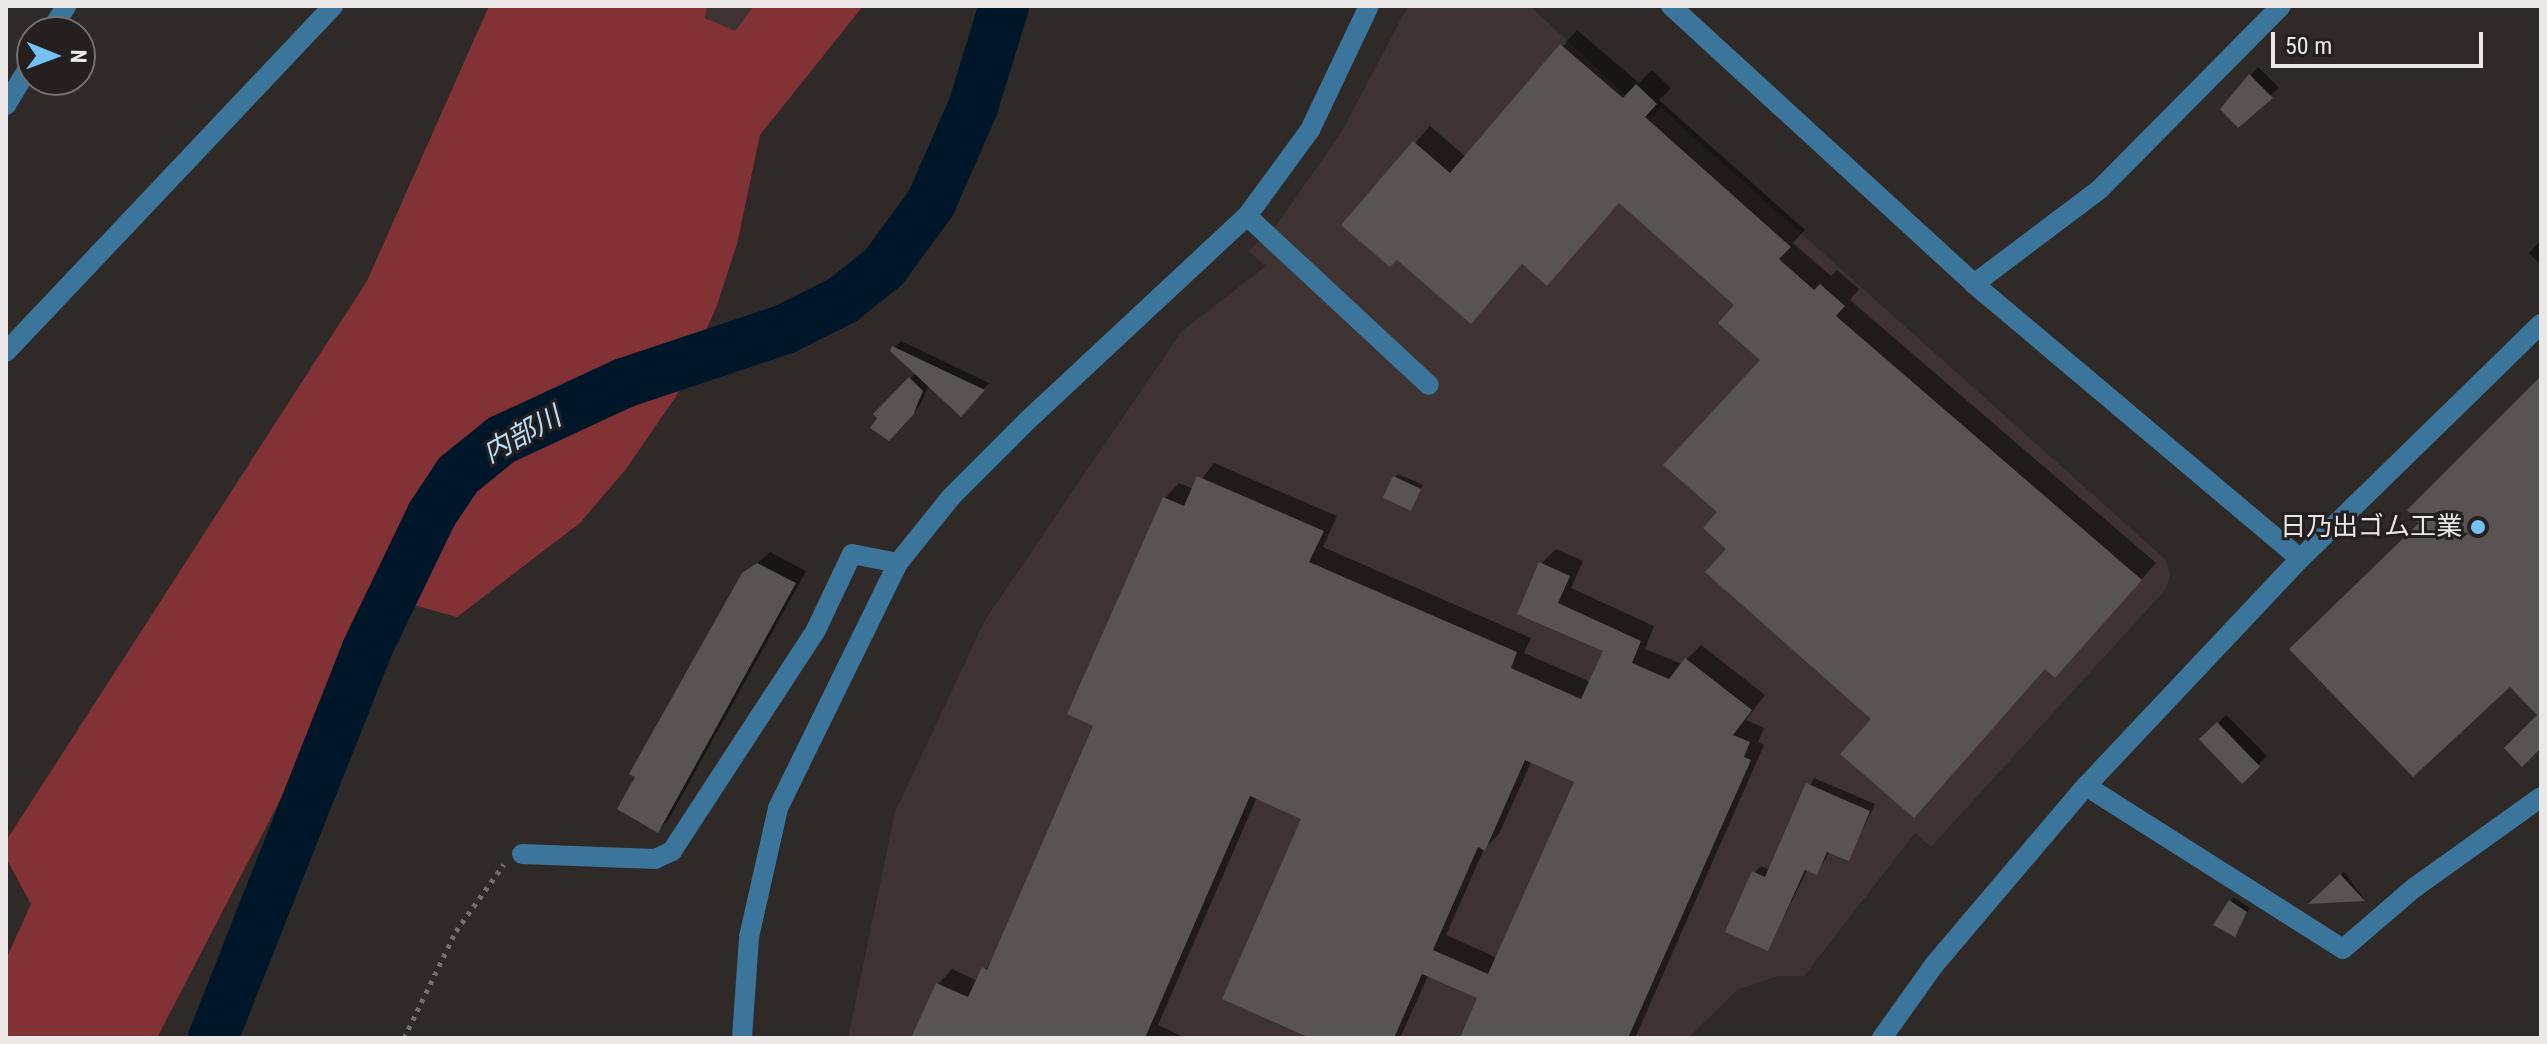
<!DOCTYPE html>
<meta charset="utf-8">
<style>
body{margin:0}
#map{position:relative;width:2547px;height:1044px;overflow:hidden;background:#2f2928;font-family:"Roboto Condensed","Noto Sans JP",sans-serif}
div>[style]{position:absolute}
.built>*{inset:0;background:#3f3232}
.green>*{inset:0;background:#823235}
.shadow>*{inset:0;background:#0007;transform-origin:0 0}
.river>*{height:50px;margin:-25px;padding:0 25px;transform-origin:25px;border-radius:25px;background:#001729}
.building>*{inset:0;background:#595352;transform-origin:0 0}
.path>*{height:5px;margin-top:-2.5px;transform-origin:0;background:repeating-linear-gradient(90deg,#746f6e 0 4px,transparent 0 10px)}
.minor>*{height:20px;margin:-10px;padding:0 10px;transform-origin:10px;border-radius:10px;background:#3c759b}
.dots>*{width:22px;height:22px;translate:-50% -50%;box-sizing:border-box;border:4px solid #251f1f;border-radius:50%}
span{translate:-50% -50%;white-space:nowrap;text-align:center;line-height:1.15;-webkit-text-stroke:6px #251f1f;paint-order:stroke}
.poi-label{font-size:26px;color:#ece8e8}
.right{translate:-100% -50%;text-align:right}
.water-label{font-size:28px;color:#b4dffe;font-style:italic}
.frame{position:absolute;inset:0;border:8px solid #ece8e8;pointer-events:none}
.north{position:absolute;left:16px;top:16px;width:80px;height:80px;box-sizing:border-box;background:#251f1f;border:2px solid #756f6f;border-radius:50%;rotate:91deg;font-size:22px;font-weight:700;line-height:32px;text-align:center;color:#ece8e8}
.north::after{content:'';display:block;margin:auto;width:28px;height:36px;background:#73c1f5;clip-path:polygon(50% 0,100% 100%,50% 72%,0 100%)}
.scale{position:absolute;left:2271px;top:32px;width:212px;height:36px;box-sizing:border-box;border:4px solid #ece8e8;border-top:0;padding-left:10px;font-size:24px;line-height:28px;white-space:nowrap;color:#ece8e8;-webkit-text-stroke:6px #251f1f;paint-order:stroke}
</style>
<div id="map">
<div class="built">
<i style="clip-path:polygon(707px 6px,754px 6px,735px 31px,705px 18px)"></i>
<i style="clip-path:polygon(1408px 6px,1530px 6px,1651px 119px,1661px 108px,2166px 560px,2170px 575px,2166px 589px,1931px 847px,1915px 833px,1804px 976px,1778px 976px,1737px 990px,1688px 1038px,848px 1038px,895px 812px,985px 620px,1181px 332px,1266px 266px,1248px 251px,1276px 226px,1342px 131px)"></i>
</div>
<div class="green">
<i style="clip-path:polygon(489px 6px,707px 6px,705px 18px,735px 31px,754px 6px,863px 6px,760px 135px,737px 244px,716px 308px,677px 395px,626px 469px,580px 523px,457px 617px,385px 597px,157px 1038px,6px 1038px,6px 959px,31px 904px,6px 858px,6px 841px,367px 281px)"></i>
</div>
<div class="shadow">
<i style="clip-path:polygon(1577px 30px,1639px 83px,1652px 70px,1671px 88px,1659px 100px,1805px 230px,1793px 243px,1831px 276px,1837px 270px,1859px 289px,1850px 300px,2156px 563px,2071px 660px,1874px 719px,1728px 548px,1720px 511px,1763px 360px,1737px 305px,1620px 202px,1523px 263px,1487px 305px,1344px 225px,1430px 126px,1466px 157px)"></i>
<i style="clip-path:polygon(2258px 67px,2279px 88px,2238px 125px,2223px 109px)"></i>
<i style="clip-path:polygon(2541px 240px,2541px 265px,2529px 253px)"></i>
<i style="clip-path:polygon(901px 341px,989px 383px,960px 414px,929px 384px,920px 405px,888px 439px,876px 414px,916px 373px,894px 348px)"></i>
<i style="clip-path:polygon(evenodd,1214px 463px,1337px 516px,1323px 547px,1531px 638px,1524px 653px,1591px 682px,1605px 650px,1519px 613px,1541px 564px,1556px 549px,1583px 561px,1571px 588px,1654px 626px,1645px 649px,1682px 664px,1701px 645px,1765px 695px,1746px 720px,1764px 728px,1758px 742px,1764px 745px,1635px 1038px,1462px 1038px,1480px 997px,1429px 974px,1400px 1038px,1315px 1038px,1304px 818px,1257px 797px,1158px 1025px,1186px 1038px,914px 1038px,938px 984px,952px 969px,978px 981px,995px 956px,1096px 725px,1069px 713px,1165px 498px,1179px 483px,1194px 489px,1214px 463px,1532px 760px,1577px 781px,1498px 958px,1446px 935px,1484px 849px,1499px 834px,1532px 760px)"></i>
<i style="clip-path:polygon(1398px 474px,1423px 485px,1411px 508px,1395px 478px)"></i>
<i style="clip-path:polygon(770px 552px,806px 571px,669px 819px,658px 830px,744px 575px)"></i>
<i style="left:2226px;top:715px;width:58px;height:34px;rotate:45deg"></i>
<i style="clip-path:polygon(1814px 778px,1875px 804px,1848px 859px,1830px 851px,1817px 873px,1808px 869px,1768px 948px,1754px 873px,1761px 866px,1770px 870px)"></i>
<i style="clip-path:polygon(2344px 872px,2364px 899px,2313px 901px)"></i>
<i style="clip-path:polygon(2234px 898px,2250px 908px,2235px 934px,2231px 902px)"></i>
</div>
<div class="river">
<i style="left:213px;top:1038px;width:416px;rotate:-68.4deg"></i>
<i style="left:366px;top:651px;width:152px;rotate:-64.3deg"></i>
<i style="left:432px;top:514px;width:47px;rotate:-56.3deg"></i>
<i style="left:458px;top:475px;width:55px;rotate:-39.1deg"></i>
<i style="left:501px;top:440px;width:136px;rotate:-24.9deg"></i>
<i style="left:624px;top:383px;width:170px;rotate:-18.5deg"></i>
<i style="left:785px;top:329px;width:65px;rotate:-26.6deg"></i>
<i style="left:843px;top:300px;width:53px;rotate:-38.8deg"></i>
<i style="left:884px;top:267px;width:79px;rotate:-53.7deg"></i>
<i style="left:931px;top:203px;width:105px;rotate:-66.4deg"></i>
<i style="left:973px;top:107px;width:106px;rotate:-72.9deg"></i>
</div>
<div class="building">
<i style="clip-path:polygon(1560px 44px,1623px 98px,1636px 84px,1657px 104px,1645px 117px,1791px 247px,1779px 259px,1814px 290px,1820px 284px,1845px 306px,1836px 316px,2142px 580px,2055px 678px,2045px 669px,1914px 818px,1840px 754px,1871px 719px,1705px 572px,1726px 549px,1703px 528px,1717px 512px,1663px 465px,1760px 360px,1718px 323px,1734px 305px,1619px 203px,1547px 286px,1522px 264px,1471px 324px,1397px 260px,1390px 267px,1341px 225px,1413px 141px,1450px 173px)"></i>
<i style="clip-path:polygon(2249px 74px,2273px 98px,2238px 128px,2220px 109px)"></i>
<i style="clip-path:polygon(892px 346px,985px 390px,961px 417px,890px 351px)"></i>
<i style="clip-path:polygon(2541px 376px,2541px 748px,2522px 767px,2504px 748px,2537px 715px,2510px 687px,2413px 777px,2289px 649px,2419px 523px,2407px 510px)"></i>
<i style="clip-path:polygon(909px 377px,923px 391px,913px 415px,889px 441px,870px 428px,877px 418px,873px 414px)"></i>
<i style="clip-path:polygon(evenodd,1197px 476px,1324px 531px,1309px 562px,1517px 652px,1511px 668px,1581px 699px,1603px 651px,1517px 614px,1539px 562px,1570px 576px,1558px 603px,1641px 641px,1632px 663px,1669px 679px,1685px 658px,1752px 710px,1733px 735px,1750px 742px,1744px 757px,1751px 760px,1628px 1038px,1460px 1038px,1477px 998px,1422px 974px,1394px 1038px,1310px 1038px,1222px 999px,1301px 819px,1250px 796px,1145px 1038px,911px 1038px,936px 983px,968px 997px,982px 967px,987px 970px,1093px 726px,1067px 714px,1163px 497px,1184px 506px,1197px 476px,1525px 760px,1574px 782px,1488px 974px,1433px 950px,1478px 847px,1485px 851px,1525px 760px)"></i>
<i style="left:1393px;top:476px;width:31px;height:24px;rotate:25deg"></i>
<i style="clip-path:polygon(757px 563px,796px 583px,658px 833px,617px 809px,635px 777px,629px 774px,742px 573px)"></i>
<i style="left:2217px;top:722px;width:62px;height:25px;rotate:46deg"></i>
<i style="clip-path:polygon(1806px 783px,1870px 811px,1849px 861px,1827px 852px,1817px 875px,1805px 870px,1768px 951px,1725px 932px,1752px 871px,1765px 877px)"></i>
<i style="clip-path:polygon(2340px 874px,2365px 901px,2308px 904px)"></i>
<i style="clip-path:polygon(2229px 900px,2247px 912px,2235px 937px,2213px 925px)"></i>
</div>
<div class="path">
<i style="left:404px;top:1038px;width:119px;rotate:-64.1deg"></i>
<i style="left:456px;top:931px;width:82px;rotate:-54.4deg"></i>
</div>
<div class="minor">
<i style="left:1671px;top:6px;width:411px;rotate:42.5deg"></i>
<i style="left:1974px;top:284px;width:426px;rotate:40.1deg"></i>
<i style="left:50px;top:32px;width:31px;rotate:-58deg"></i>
<i style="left:6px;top:105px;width:50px;rotate:-58.8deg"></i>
<i style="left:1247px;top:216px;width:248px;rotate:42.9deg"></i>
<i style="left:1974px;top:284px;width:158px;rotate:-37deg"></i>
<i style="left:2100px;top:189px;width:257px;rotate:-45.3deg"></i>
<i style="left:6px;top:352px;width:476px;rotate:-46.6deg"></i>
<i style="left:2086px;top:786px;width:304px;rotate:32.4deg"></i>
<i style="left:2343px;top:949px;width:94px;rotate:-40.7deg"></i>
<i style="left:2414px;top:888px;width:156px;rotate:-35.6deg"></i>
<i style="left:522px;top:854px;width:133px;rotate:2.2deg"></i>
<i style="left:655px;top:859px;width:19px;rotate:-25deg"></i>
<i style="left:672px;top:851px;width:264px;rotate:-56.9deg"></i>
<i style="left:816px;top:630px;width:84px;rotate:-64.7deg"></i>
<i style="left:852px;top:554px;width:47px;rotate:11.1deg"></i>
<i style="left:742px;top:1038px;width:101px;rotate:-86deg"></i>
<i style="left:749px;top:937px;width:132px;rotate:-77.3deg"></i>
<i style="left:778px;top:808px;width:273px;rotate:-63.9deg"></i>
<i style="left:898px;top:563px;width:85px;rotate:-51.2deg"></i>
<i style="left:951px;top:497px;width:109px;rotate:-45deg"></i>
<i style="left:1028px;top:420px;width:299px;rotate:-43deg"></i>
<i style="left:1247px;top:216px;width:107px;rotate:-53.8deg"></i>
<i style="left:1310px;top:130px;width:137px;rotate:-64.6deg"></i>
<i style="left:1882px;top:1038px;width:90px;rotate:-54.5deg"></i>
<i style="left:1934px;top:965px;width:235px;rotate:-49.7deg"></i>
<i style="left:2086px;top:786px;width:312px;rotate:-46.7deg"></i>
<i style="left:2300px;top:559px;width:337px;rotate:-44.3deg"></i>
</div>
<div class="dots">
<i style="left:2478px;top:527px;background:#73c1f5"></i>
</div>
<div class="poi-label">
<span class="right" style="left:2462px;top:527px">日乃出ゴム工業</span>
</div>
<div class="water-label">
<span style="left:522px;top:435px;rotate:-29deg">内部川</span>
</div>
<div class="frame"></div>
<div class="north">N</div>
<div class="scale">50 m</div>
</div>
